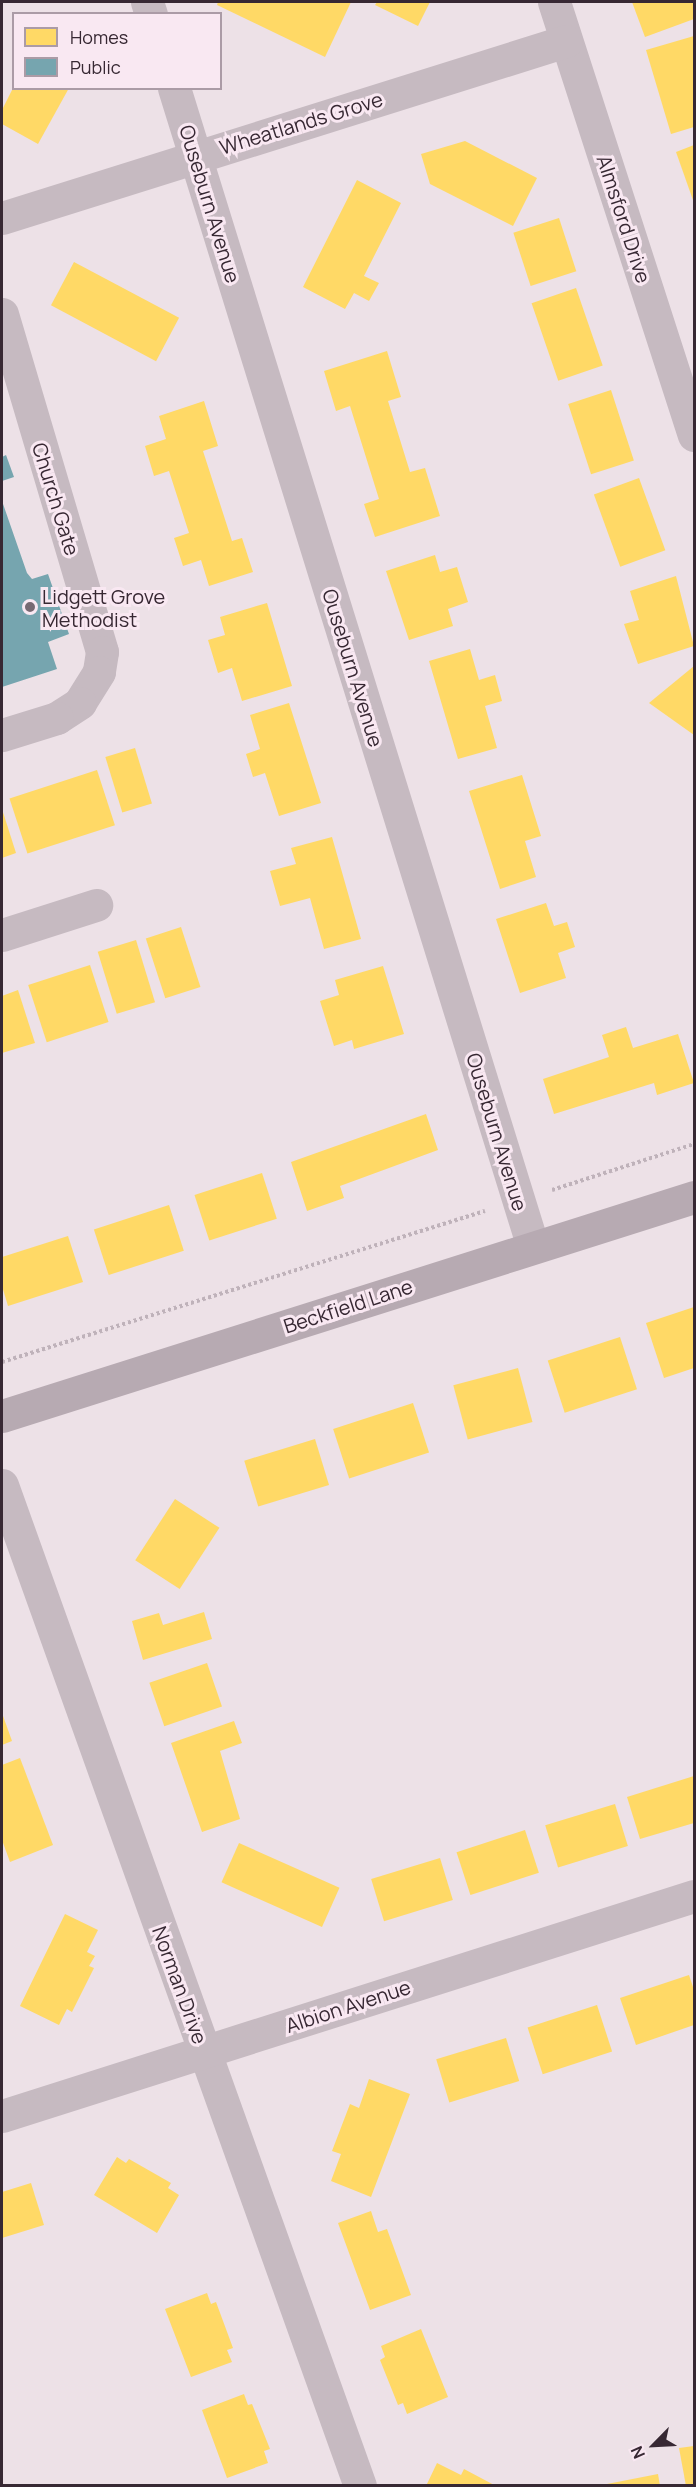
<!DOCTYPE html>
<style>
body{margin:0}
#map{position:relative;width:696px;height:2487px;overflow:hidden;background:#ede1e7;font-family:Manrope,sans-serif}
div>[style]{position:absolute}
.homes>*{inset:0;background:#ffd966;transform-origin:0 0}
.public>*{inset:0;background:#76a5af}
.path>*{height:4px;margin-top:-2px;transform-origin:0;background:repeating-linear-gradient(90deg,#bfb2ba 0 3px,transparent 0 6px)}
.street>*{height:33px;margin:-16.5px;padding:0 16.5px;transform-origin:16.5px;border-radius:16.5px;background:#c6bac1}
.secondary>*{height:33px;margin:-16.5px;padding:0 16.5px;transform-origin:16.5px;border-radius:16.5px;background:#b7aab2}
.dots>*{width:16px;height:16px;translate:-50% -50%;box-sizing:border-box;border:3px solid #f9e8f2;border-radius:50%}
span{translate:-50% -50%;white-space:nowrap;text-align:center;line-height:1.15;-webkit-text-stroke:6px #f9e8f2;paint-order:stroke}
.street-label{font-size:20px;color:#372833}
.poi-label{font-size:20px;color:#372833}
.left{translate:0 -50%;text-align:left}
.frame{position:absolute;inset:0;border:3px solid #372833;pointer-events:none}
.legend{position:absolute;left:12px;top:12px;width:210px;height:78px;box-sizing:border-box;background:#f9e8f2;border:2px solid #ab9ba6;margin:0;padding:8px 10px;list-style:none;font-size:18px;color:#372833}
.legend li{display:flex;align-items:center;gap:12px;height:30px}
.legend b{width:30px;border:2px solid #ab9ba6}
.north{position:absolute;left:624px;top:2415px;width:60px;height:60px;-webkit-text-stroke:4px #f9e8f2;paint-order:stroke;rotate:246deg;font-size:16px;font-weight:700;line-height:24px;text-align:center;color:#372833}
.north::after{content:'';display:block;margin:auto;width:21px;height:27px;background:#372833;clip-path:polygon(50% 0,100% 100%,50% 72%,0 100%)}
</style>
<div id="map">
<div class="homes">
<i style="clip-path:polygon(218px 2px,351px 2px,325px 57px,217px 5px)"></i>
<i style="clip-path:polygon(377px 2px,430px 2px,418px 26px,375px 5px)"></i>
<i style="clip-path:polygon(632px 2px,694px 2px,694px 19px,645px 37px)"></i>
<i style="clip-path:polygon(694px 36px,694px 127px,671px 134px,646px 50px)"></i>
<i style="clip-path:polygon(13px 88px,69px 88px,38px 144px,2px 124px,2px 110px)"></i>
<i style="clip-path:polygon(465px 141px,537px 178px,513px 226px,430px 184px,421px 154px)"></i>
<i style="clip-path:polygon(694px 145px,694px 203px,676px 152px)"></i>
<i style="clip-path:polygon(357px 180px,401px 203px,364px 276px,379px 283px,369px 301px,354px 293px,345px 309px,303px 287px)"></i>
<i style="left:559px;top:218px;width:56px;height:48px;rotate:72deg"></i>
<i style="left:74px;top:262px;width:119px;height:49px;rotate:28deg"></i>
<i style="left:576px;top:288px;width:82px;height:47px;rotate:71deg"></i>
<i style="clip-path:polygon(387px 351px,401px 397px,388px 401px,410px 472px,425px 468px,440px 516px,375px 537px,364px 504px,379px 499px,350px 406px,336px 411px,324px 371px)"></i>
<i style="left:611px;top:390px;width:74px;height:45px;rotate:72deg"></i>
<i style="clip-path:polygon(204px 401px,218px 446px,203px 451px,232px 541px,242px 538px,253px 572px,209px 586px,201px 560px,183px 566px,174px 538px,189px 533px,169px 471px,154px 476px,145px 446px,166px 439px,159px 416px)"></i>
<i style="left:639px;top:478px;width:77px;height:48px;rotate:70deg"></i>
<i style="clip-path:polygon(435px 555px,440px 572px,457px 567px,468px 602px,448px 609px,453px 626px,409px 640px,386px 571px)"></i>
<i style="clip-path:polygon(676px 576px,694px 646px,638px 664px,624px 624px,639px 620px,630px 591px)"></i>
<i style="clip-path:polygon(267px 603px,292px 686px,242px 701px,232px 668px,218px 673px,208px 640px,225px 635px,220px 617px)"></i>
<i style="clip-path:polygon(470px 649px,479px 680px,495px 675px,502px 701px,485px 706px,497px 748px,458px 759px,429px 661px)"></i>
<i style="clip-path:polygon(694px 666px,694px 735px,649px 703px)"></i>
<i style="clip-path:polygon(289px 703px,321px 803px,279px 816px,265px 773px,253px 777px,246px 754px,260px 749px,250px 715px)"></i>
<i style="left:135px;top:748px;width:58px;height:31px;rotate:73deg"></i>
<i style="left:97px;top:770px;width:58px;height:92px;rotate:72deg"></i>
<i style="clip-path:polygon(522px 775px,541px 836px,525px 841px,536px 877px,500px 889px,469px 791px)"></i>
<i style="clip-path:polygon(2px 809px,16px 853px,2px 858px)"></i>
<i style="clip-path:polygon(332px 837px,361px 939px,324px 949px,310px 898px,280px 906px,270px 871px,296px 864px,291px 848px)"></i>
<i style="clip-path:polygon(546px 903px,554px 926px,567px 922px,575px 947px,558px 953px,566px 978px,520px 993px,496px 919px)"></i>
<i style="left:181px;top:927px;width:63px;height:37px;rotate:72deg"></i>
<i style="left:136px;top:940px;width:65px;height:40px;rotate:73deg"></i>
<i style="left:90px;top:965px;width:60px;height:65px;rotate:72deg"></i>
<i style="clip-path:polygon(383px 966px,404px 1034px,354px 1049px,352px 1040px,334px 1046px,320px 1001px,339px 995px,335px 980px)"></i>
<i style="clip-path:polygon(18px 990px,35px 1043px,2px 1053px,2px 996px)"></i>
<i style="clip-path:polygon(626px 1027px,633px 1048px,678px 1034px,694px 1083px,657px 1095px,654px 1083px,554px 1114px,543px 1079px,609px 1057px,602px 1035px)"></i>
<i style="clip-path:polygon(426px 1114px,438px 1150px,340px 1186px,344px 1198px,307px 1211px,291px 1162px)"></i>
<i style="left:262px;top:1173px;width:48px;height:71px;rotate:72deg"></i>
<i style="left:169px;top:1205px;width:48px;height:79px;rotate:72deg"></i>
<i style="clip-path:polygon(68px 1236px,83px 1282px,8px 1306px,2px 1286px,2px 1257px)"></i>
<i style="clip-path:polygon(694px 1307px,694px 1368px,664px 1378px,646px 1323px)"></i>
<i style="left:620px;top:1337px;width:55px;height:76px;rotate:72deg"></i>
<i style="left:518px;top:1368px;width:56px;height:67px;rotate:75deg"></i>
<i style="left:413px;top:1403px;width:52px;height:84px;rotate:72deg"></i>
<i style="left:315px;top:1439px;width:48px;height:74px;rotate:73deg"></i>
<i style="left:175px;top:1499px;width:53px;height:73px;rotate:33deg"></i>
<i style="clip-path:polygon(204px 1612px,212px 1639px,143px 1660px,132px 1621px,159px 1613px,163px 1625px)"></i>
<i style="left:207px;top:1663px;width:46px;height:61px;rotate:71deg"></i>
<i style="clip-path:polygon(2px 1713px,12px 1741px,2px 1745px)"></i>
<i style="clip-path:polygon(234px 1721px,242px 1743px,220px 1751px,240px 1819px,202px 1832px,171px 1743px)"></i>
<i style="clip-path:polygon(20px 1758px,53px 1845px,10px 1862px,2px 1840px,2px 1765px)"></i>
<i style="clip-path:polygon(694px 1776px,694px 1823px,640px 1839px,627px 1797px)"></i>
<i style="left:615px;top:1804px;width:44px;height:73px;rotate:73deg"></i>
<i style="left:525px;top:1830px;width:45px;height:72px;rotate:72deg"></i>
<i style="left:239px;top:1843px;width:110px;height:43px;rotate:24deg"></i>
<i style="left:440px;top:1858px;width:44px;height:72px;rotate:73deg"></i>
<i style="clip-path:polygon(65px 1914px,98px 1930px,87px 1952px,95px 1956px,89px 1966px,94px 1968px,72px 2012px,67px 2009px,59px 2025px,20px 2006px)"></i>
<i style="clip-path:polygon(689px 1975px,694px 1990px,694px 2025px,636px 2045px,620px 1998px)"></i>
<i style="left:597px;top:2005px;width:49px;height:73px;rotate:72deg"></i>
<i style="left:506px;top:2038px;width:45px;height:73px;rotate:73deg"></i>
<i style="clip-path:polygon(369px 2079px,410px 2094px,371px 2197px,331px 2181px,341px 2154px,332px 2151px,350px 2104px,359px 2108px)"></i>
<i style="clip-path:polygon(117px 2157px,126px 2163px,129px 2159px,171px 2183px,168px 2188px,179px 2195px,157px 2233px,94px 2195px)"></i>
<i style="clip-path:polygon(31px 2183px,44px 2225px,2px 2238px,2px 2192px)"></i>
<i style="clip-path:polygon(371px 2211px,378px 2232px,387px 2229px,411px 2295px,370px 2310px,338px 2223px)"></i>
<i style="clip-path:polygon(207px 2293px,211px 2304px,216px 2302px,233px 2348px,227px 2350px,232px 2362px,191px 2377px,165px 2309px)"></i>
<i style="clip-path:polygon(421px 2329px,448px 2397px,407px 2414px,403px 2403px,398px 2405px,380px 2360px,385px 2357px,381px 2346px)"></i>
<i style="clip-path:polygon(244px 2394px,248px 2405px,252px 2404px,270px 2449px,264px 2451px,268px 2463px,227px 2478px,202px 2410px)"></i>
<i style="clip-path:polygon(694px 2446px,694px 2486px,686px 2486px,679px 2448px)"></i>
<i style="clip-path:polygon(437px 2463px,461px 2475px,464px 2469px,496px 2486px,426px 2486px)"></i>
<i style="clip-path:polygon(658px 2474px,660px 2486px,607px 2486px,607px 2484px)"></i>
</div>
<div class="public">
<i style="clip-path:polygon(6px 455px,14px 477px,2px 481px,2px 457px)"></i>
<i style="clip-path:polygon(2px 501px,27px 573px,32px 579px,48px 574px,69px 634px,48px 642px,57px 669px,2px 687px)"></i>
</div>
<div class="path">
<i style="left:552px;top:1190px;width:149px;rotate:-17.9deg"></i>
<i style="left:2px;top:1362px;width:506px;rotate:-17.36deg"></i>
</div>
<div class="street">
<i style="left:147px;top:2px;width:13px;rotate:72deg"></i>
<i style="left:554px;top:2px;width:455px;rotate:72.1deg"></i>
<i style="left:174px;top:88px;width:1213px;rotate:72.79deg"></i>
<i style="left:2px;top:218px;width:591px;rotate:-17.42deg"></i>
<i style="left:2px;top:314px;width:352px;rotate:73.5deg"></i>
<i style="left:102px;top:652px;width:20px;rotate:99deg"></i>
<i style="left:99px;top:672px;width:36px;rotate:122deg"></i>
<i style="left:80px;top:703px;width:27px;rotate:147deg"></i>
<i style="left:57px;top:718px;width:58px;rotate:162.8deg"></i>
<i style="left:2px;top:935px;width:99px;rotate:-17.7deg"></i>
<i style="left:2px;top:1485px;width:1063px;rotate:70.32deg"></i>
<i style="left:2px;top:2116px;width:726px;rotate:-17.64deg"></i>
</div>
<div class="secondary">
<i style="left:2px;top:1416px;width:726px;rotate:-17.56deg"></i>
</div>
<div class="dots">
<i style="left:30px;top:607px;background:#776972"></i>
</div>
<div class="street-label">
<span style="left:301px;top:123px;rotate:-17deg">Wheatlands Grove</span>
<span style="left:210px;top:204px;rotate:73deg">Ouseburn Avenue</span>
<span style="left:624px;top:219px;rotate:72deg">Almsford Drive</span>
<span style="left:56px;top:499px;rotate:73deg">Church Gate</span>
<span style="left:353px;top:668px;rotate:73deg">Ouseburn Avenue</span>
<span style="left:497px;top:1132px;rotate:73deg">Ouseburn Avenue</span>
<span style="left:348px;top:1306px;rotate:-18deg">Beckfield Lane</span>
<span style="left:180px;top:1985px;rotate:70deg">Norman Drive</span>
<span style="left:348px;top:2006px;rotate:-18deg">Albion Avenue</span>
</div>
<div class="poi-label">
<span class="left" style="left:42px;top:608px">Lidgett Grove<br>Methodist</span>
</div>
<div class="frame"></div>
<ul class="legend">
<li><b style="height:16px;background:#ffd966"></b>Homes</li>
<li><b style="height:16px;background:#76a5af"></b>Public</li>
</ul>
<div class="north">N</div>
</div>
